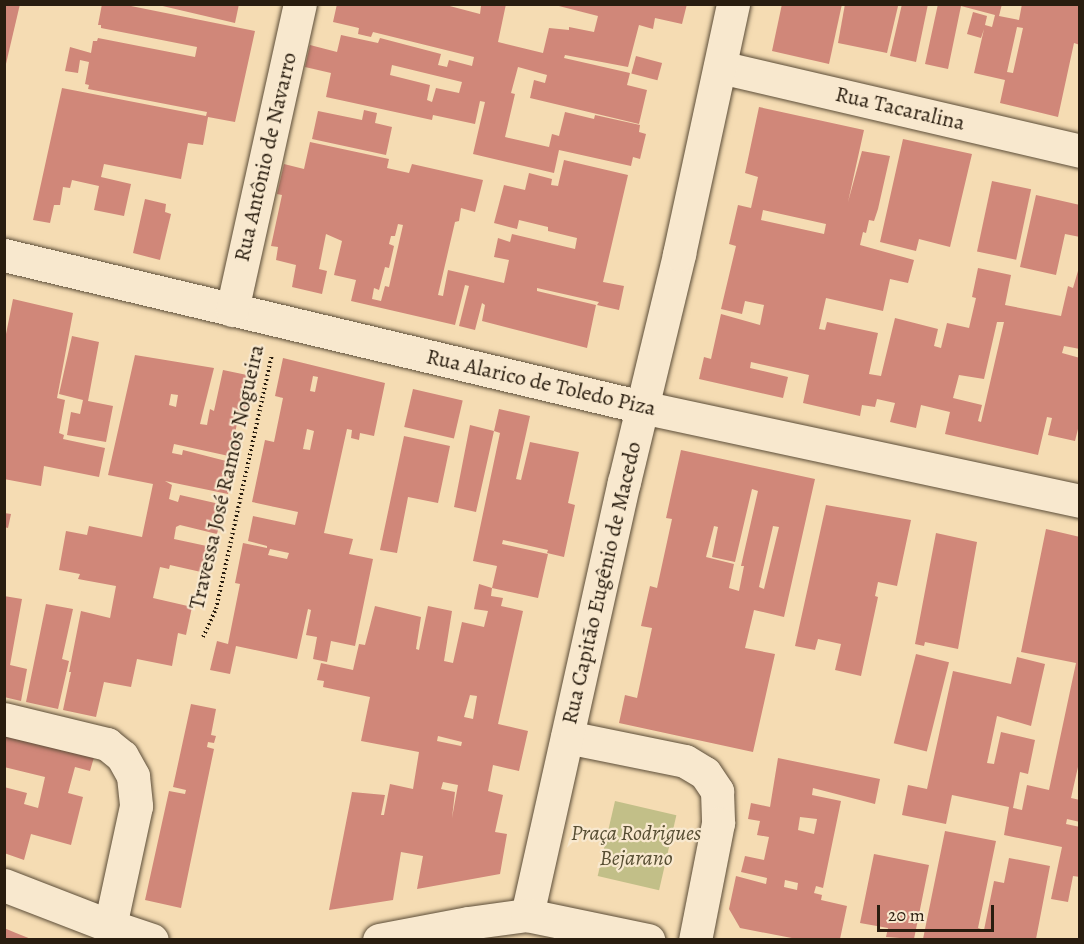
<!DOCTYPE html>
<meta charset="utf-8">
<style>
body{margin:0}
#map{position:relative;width:1084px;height:944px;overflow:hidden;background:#f5dcb3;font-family:Alegreya,serif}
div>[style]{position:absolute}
.green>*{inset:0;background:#c2bf88;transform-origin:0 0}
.building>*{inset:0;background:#d08779;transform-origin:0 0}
.path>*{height:4px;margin-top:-2px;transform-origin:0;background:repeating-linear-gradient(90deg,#291d0f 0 1.5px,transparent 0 4.5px)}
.roads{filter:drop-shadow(0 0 2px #5c4d38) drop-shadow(0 0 2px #5c4d38)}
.minor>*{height:33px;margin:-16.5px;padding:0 16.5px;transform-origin:16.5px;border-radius:16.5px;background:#f8e8ce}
span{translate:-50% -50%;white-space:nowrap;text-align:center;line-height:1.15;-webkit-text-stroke:4.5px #f8e8ce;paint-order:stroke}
.street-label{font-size:22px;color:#291d0f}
.park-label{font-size:22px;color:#574e33;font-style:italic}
.frame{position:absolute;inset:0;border:6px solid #291d0f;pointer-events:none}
.scale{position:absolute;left:877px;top:905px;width:117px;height:27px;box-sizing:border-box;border:3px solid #291d0f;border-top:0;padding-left:8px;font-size:18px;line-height:21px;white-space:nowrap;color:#291d0f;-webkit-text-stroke:4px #f8e8ce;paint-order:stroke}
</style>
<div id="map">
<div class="green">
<i style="left:615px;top:801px;width:63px;height:77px;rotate:13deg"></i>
</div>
<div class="building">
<i style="clip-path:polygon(4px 4px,20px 4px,5px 68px,4px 68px)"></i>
<i style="clip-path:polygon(102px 4px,121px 4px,255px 31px,235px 122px,208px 117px,203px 145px,188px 143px,181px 179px,104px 164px,101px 177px,131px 184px,124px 216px,94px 210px,99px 186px,72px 180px,70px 188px,63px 187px,60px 205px,54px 205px,50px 223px,33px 220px,62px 88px,206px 116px,207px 112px,88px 89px,89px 85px,85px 84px,89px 62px,80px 60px,78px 73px,65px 71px,70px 47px,91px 53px,93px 41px,97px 41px,98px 38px,195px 57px,197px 47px,101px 28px,101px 25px,98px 25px)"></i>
<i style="clip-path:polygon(154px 4px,239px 4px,235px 23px)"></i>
<i style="clip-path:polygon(evenodd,337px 4px,442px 4px,480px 14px,481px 6px,477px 4px,506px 4px,498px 42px,543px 53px,549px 28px,569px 30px,569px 27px,594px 32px,598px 16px,551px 4px,687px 4px,682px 24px,655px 18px,653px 29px,639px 25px,628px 67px,565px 55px,564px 58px,630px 73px,627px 85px,647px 90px,639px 124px,530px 98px,534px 80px,545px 83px,547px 75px,518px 67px,511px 93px,515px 94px,505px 137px,549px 147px,552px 134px,559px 136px,565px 112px,594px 119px,595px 115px,640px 125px,639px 132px,646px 134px,640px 159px,633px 157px,631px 166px,559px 150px,554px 173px,473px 154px,485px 102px,480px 101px,475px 124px,433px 115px,432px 120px,326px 97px,331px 73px,305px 67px,310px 45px,337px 52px,341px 35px,378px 43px,380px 38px,441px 54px,438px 65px,447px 67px,449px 60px,472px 66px,474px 57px,373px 32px,371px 37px,358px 34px,359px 28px,333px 22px,337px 4px,392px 65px,462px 82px,459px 93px,436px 88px,432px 102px,427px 100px,430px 85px,390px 75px,392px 65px)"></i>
<i style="clip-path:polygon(782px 4px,842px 4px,829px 64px,772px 51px)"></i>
<i style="clip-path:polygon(845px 4px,898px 6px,887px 53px,838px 43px)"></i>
<i style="clip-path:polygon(902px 4px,928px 4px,916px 62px,890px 56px)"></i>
<i style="clip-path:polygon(evenodd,938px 4px,1002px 4px,999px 16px,1019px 20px,1022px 4px,1080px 4px,1080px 45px,1074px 43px,1058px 117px,1000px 103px,1005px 80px,974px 73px,984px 29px,981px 38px,967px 34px,973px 12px,987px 16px,985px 25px,992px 27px,995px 15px,961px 6px,948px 69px,925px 64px,938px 4px,1017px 27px,1023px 28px,1013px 73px,1007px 72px,1017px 27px)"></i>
<i style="left:636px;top:56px;width:27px;height:18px;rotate:15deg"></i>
<i style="clip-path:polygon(evenodd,759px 107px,864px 130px,848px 202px,862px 151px,890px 156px,878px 209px,874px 221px,869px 220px,866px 233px,863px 232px,860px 245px,914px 260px,908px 283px,890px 279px,883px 311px,826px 298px,819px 329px,825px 330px,827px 322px,878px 333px,869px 374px,881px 376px,895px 318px,938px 329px,934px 346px,941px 348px,947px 323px,969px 328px,976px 298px,972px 297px,978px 268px,1011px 275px,1005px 305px,1061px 316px,1068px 286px,1073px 288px,1080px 264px,1080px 349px,1064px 346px,1062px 353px,1080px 358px,1080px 421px,1075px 441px,1048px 435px,1052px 418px,1047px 417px,1038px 455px,945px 434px,950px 412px,921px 405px,916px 428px,890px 422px,895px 403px,877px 399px,875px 407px,862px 405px,860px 416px,803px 403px,809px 375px,751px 362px,750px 368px,788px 377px,783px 398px,699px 379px,704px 357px,711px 359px,721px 314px,760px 325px,764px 305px,745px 301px,742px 314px,721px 309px,736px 246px,729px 244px,738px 205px,751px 208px,758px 177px,745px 173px,759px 107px,763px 210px,826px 224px,824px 234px,761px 220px,763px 210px,759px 107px,997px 322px,1004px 322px,981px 422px,978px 421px,982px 405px,953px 398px,959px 375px,984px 379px,997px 322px)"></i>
<i style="clip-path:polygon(364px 110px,377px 113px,375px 123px,392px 127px,386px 155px,312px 139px,318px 111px,362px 120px)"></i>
<i style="clip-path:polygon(903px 139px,972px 154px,950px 247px,919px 239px,916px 251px,880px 242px)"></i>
<i style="clip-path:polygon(evenodd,310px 142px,389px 159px,387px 168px,409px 173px,412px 164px,483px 180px,475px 212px,461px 208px,459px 221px,455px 222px,438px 295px,443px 296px,448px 270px,504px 283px,509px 260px,494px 257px,498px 238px,510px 242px,512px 234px,575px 249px,577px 238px,548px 231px,548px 227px,519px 220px,517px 229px,494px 223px,504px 185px,525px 190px,529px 173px,552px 179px,551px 185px,558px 186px,564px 160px,628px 175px,603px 282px,624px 286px,619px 310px,597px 305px,599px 302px,537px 288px,537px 291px,596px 305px,587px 348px,482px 321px,485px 305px,482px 303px,475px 330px,459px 326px,469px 286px,465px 285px,455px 325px,351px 301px,356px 280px,334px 275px,342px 241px,326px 234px,319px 269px,327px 271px,322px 294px,292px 287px,296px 265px,276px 260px,278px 247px,271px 246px,282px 195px,277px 194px,284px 164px,304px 169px,310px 142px,398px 224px,403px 225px,389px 287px,385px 286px,381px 301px,372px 299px,374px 288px,379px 290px,385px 267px,389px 268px,394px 246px,389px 244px,391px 236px,395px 236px,398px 224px)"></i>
<i style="left:992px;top:181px;width:40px;height:72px;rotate:12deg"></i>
<i style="clip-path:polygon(1036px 195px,1080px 205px,1080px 237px,1065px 234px,1056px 275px,1020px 267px)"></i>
<i style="clip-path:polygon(145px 199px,166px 204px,165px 212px,171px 214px,160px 260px,133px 253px)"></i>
<i style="clip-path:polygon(13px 299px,73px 313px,57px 398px,65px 400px,59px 433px,64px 435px,63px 439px,105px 448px,99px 477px,44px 466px,41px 486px,4px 479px,4px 344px)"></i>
<i style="clip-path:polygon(72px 336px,99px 342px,88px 401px,113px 406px,106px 442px,67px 435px,71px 412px,80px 414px,83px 400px,59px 394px)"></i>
<i style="clip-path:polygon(evenodd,135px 355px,214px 368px,200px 424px,207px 425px,210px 409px,214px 411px,223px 370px,247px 375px,244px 390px,252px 392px,246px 421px,238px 419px,235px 433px,243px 435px,238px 458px,174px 444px,172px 453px,182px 455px,183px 450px,234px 463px,228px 494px,165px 481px,172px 485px,169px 499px,178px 502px,180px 495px,224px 505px,217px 534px,180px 525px,176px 527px,174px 539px,216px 548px,210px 574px,170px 565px,169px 569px,160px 567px,153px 598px,192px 607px,186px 635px,178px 633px,172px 666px,137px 659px,131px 687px,104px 682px,96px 717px,63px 710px,71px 672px,69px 672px,81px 611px,110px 618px,116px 586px,78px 579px,80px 574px,59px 570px,66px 531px,87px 535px,89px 526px,142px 537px,153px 484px,108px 475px,135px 355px,171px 394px,178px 395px,176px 407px,169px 405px,171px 394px)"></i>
<i style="clip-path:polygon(evenodd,283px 358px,385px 383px,374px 436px,360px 433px,359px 440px,351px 438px,352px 430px,347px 429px,324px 533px,353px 539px,349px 554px,373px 559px,355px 646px,331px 641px,327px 662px,313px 659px,317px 637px,306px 635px,311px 610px,308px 609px,297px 659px,236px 646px,230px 674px,210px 670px,217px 641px,228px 644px,240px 584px,235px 583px,243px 543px,267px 548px,267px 546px,248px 541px,253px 516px,295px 525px,298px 512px,252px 502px,265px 440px,274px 442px,283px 398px,275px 396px,283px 358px,313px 376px,318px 377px,315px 392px,310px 391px,313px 376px,283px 358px,307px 429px,314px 431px,310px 450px,303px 449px,307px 429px,283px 358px,270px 549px,289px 553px,287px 559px,268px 555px,270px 549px)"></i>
<i style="left:413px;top:389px;width:51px;height:39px;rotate:13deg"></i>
<i style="clip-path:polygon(499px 409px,530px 416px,516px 479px,521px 480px,530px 442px,579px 452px,568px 503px,575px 505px,564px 557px,547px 553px,548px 550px,503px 540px,502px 544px,548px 554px,538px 598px,492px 588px,497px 566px,473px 561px,500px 433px,494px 431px,476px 512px,454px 507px,470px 425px,494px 431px)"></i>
<i style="clip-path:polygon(404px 436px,450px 446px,438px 503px,408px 497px,397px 553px,380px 550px)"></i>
<i style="clip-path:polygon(evenodd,681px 450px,815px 479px,784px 617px,754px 610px,745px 648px,775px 654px,753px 752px,619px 723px,625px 695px,637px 698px,652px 628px,641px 626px,650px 586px,657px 588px,672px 519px,666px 518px,681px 450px,752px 489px,758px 491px,741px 566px,744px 566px,739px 591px,729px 588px,734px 564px,706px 557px,714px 526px,718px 527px,712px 557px,735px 562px,752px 489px,681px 450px,773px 526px,779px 527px,764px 589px,759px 587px,773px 526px)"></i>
<i style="clip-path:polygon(826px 505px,911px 520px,897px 586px,878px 582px,875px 596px,878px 597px,861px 676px,835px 670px,841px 644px,818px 639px,815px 650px,795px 646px)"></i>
<i style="clip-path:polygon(4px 513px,11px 514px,8px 528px,4px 527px)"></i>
<i style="clip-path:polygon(1046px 529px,1080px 537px,1080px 758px,1071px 798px,1080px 800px,1080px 822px,1067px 819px,1066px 824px,1080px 827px,1080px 877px,1073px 876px,1068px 902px,1051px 899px,1062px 847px,1004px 835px,1009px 807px,952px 795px,946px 824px,902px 815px,908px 785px,927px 789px,953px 671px,1011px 684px,1017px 657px,1045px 664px,1031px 726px,997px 716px,987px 763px,994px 764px,1001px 732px,1035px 740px,1028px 774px,1020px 772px,1013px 808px,1022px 810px,1027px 785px,1049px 790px,1076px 663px,1021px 652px)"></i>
<i style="clip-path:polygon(936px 533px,977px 542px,958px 649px,925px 642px,924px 646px,915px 644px)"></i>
<i style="clip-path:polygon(evenodd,479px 584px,492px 588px,491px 596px,503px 598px,501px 606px,523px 611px,498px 724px,528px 731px,519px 771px,493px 765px,488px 791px,503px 795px,495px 832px,507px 834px,500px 874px,417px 889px,423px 856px,401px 852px,393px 900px,329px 910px,352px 792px,385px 795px,381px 815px,384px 815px,390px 784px,413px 789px,419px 752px,361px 741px,370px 697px,323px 687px,324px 681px,317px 680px,321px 663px,353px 670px,359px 644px,365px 645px,375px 606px,421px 617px,416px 649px,419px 650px,428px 606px,452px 611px,444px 661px,453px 663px,462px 622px,484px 627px,488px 611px,474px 609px,479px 584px,470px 695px,477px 696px,473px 719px,464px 717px,470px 695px,479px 584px,438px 736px,462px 742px,461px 746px,437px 741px,438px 736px,479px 584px,443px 782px,458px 785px,452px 818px,455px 792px,441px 789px,443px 782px)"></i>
<i style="clip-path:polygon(4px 596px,22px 599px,10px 665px,27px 669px,21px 701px,4px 697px)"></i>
<i style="clip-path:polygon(46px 604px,73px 609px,62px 659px,69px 661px,58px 709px,26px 702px)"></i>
<i style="left:916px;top:654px;width:34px;height:92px;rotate:14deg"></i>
<i style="clip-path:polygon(191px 704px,216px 709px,211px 735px,216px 736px,214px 743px,208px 742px,207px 747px,214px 749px,181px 908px,145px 900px,169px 791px,185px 794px,186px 790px,173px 787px)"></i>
<i style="clip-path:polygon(4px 729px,95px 754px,90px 771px,75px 767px,68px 793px,83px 797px,71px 845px,31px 834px,24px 860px,4px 853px,4px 787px,27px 793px,24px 804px,38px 808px,45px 777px,4px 767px)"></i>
<i style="clip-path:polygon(evenodd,778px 758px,880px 779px,875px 804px,813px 788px,812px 795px,841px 801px,823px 888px,816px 886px,814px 893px,822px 895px,821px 900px,847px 906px,840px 939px,797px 939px,740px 928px,729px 909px,736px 876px,766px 884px,767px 878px,741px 872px,745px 856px,764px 860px,769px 837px,757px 835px,760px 821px,748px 819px,751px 803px,770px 807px,778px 758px,800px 817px,817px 819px,814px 834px,798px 830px,800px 817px,778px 758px,785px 880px,798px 883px,797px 890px,784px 887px,785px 880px)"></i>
<i style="clip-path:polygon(945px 831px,996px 841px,978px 928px,984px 930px,994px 881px,1004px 883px,1009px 858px,1050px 866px,1036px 939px,923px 939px)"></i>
<i style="clip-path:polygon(874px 854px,929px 865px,914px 939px,886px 937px,888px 928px,860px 923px)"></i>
<i style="clip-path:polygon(4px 928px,16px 933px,31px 939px,4px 939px)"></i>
</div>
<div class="path">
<i style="left:203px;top:637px;width:31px;rotate:-65deg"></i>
<i style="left:216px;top:609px;width:260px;rotate:-77.6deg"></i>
</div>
<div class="roads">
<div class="minor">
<i style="left:720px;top:67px;width:370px;rotate:13.1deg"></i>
<i style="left:4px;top:255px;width:656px;rotate:13.4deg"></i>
<i style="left:642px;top:407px;width:448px;rotate:12.1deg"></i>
<i style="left:232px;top:310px;width:313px;rotate:-77.5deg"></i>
<i style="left:4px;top:719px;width:106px;rotate:13.6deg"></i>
<i style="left:107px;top:744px;width:19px;rotate:39deg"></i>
<i style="left:122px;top:756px;width:23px;rotate:61deg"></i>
<i style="left:133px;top:776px;width:30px;rotate:84deg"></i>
<i style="left:136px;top:806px;width:123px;rotate:102.2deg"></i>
<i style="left:567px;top:737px;width:120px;rotate:11.5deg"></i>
<i style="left:685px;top:761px;width:23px;rotate:31deg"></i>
<i style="left:705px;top:773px;width:22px;rotate:56deg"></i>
<i style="left:717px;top:791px;width:32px;rotate:88deg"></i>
<i style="left:718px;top:823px;width:119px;rotate:101.1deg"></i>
<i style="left:4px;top:885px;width:114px;rotate:21.1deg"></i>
<i style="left:110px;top:926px;width:44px;rotate:18.4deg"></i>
<i style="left:527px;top:915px;width:444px;rotate:-77.4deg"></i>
<i style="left:624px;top:482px;width:235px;rotate:-76.4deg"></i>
<i style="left:679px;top:254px;width:256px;rotate:-77.8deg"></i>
<i style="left:379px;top:940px;width:91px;rotate:-10.8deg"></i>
<i style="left:468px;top:923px;width:60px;rotate:-7.7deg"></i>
<i style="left:527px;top:915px;width:124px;rotate:11.7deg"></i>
</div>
</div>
<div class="street-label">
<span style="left:900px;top:109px;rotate:13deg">Rua Tacaralina</span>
<span style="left:266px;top:157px;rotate:-77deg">Rua Antônio de Navarro</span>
<span style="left:541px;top:383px;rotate:13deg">Rua Alarico de Toledo Piza</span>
<span style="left:227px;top:477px;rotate:-77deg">Travessa José Ramos Nogueira</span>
<span style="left:602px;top:583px;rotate:-77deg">Rua Capitão Eugênio de Macedo</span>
</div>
<div class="park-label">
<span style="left:636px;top:846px">Praça Rodrigues<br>Bejarano</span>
</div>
<div class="frame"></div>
<div class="scale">20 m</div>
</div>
